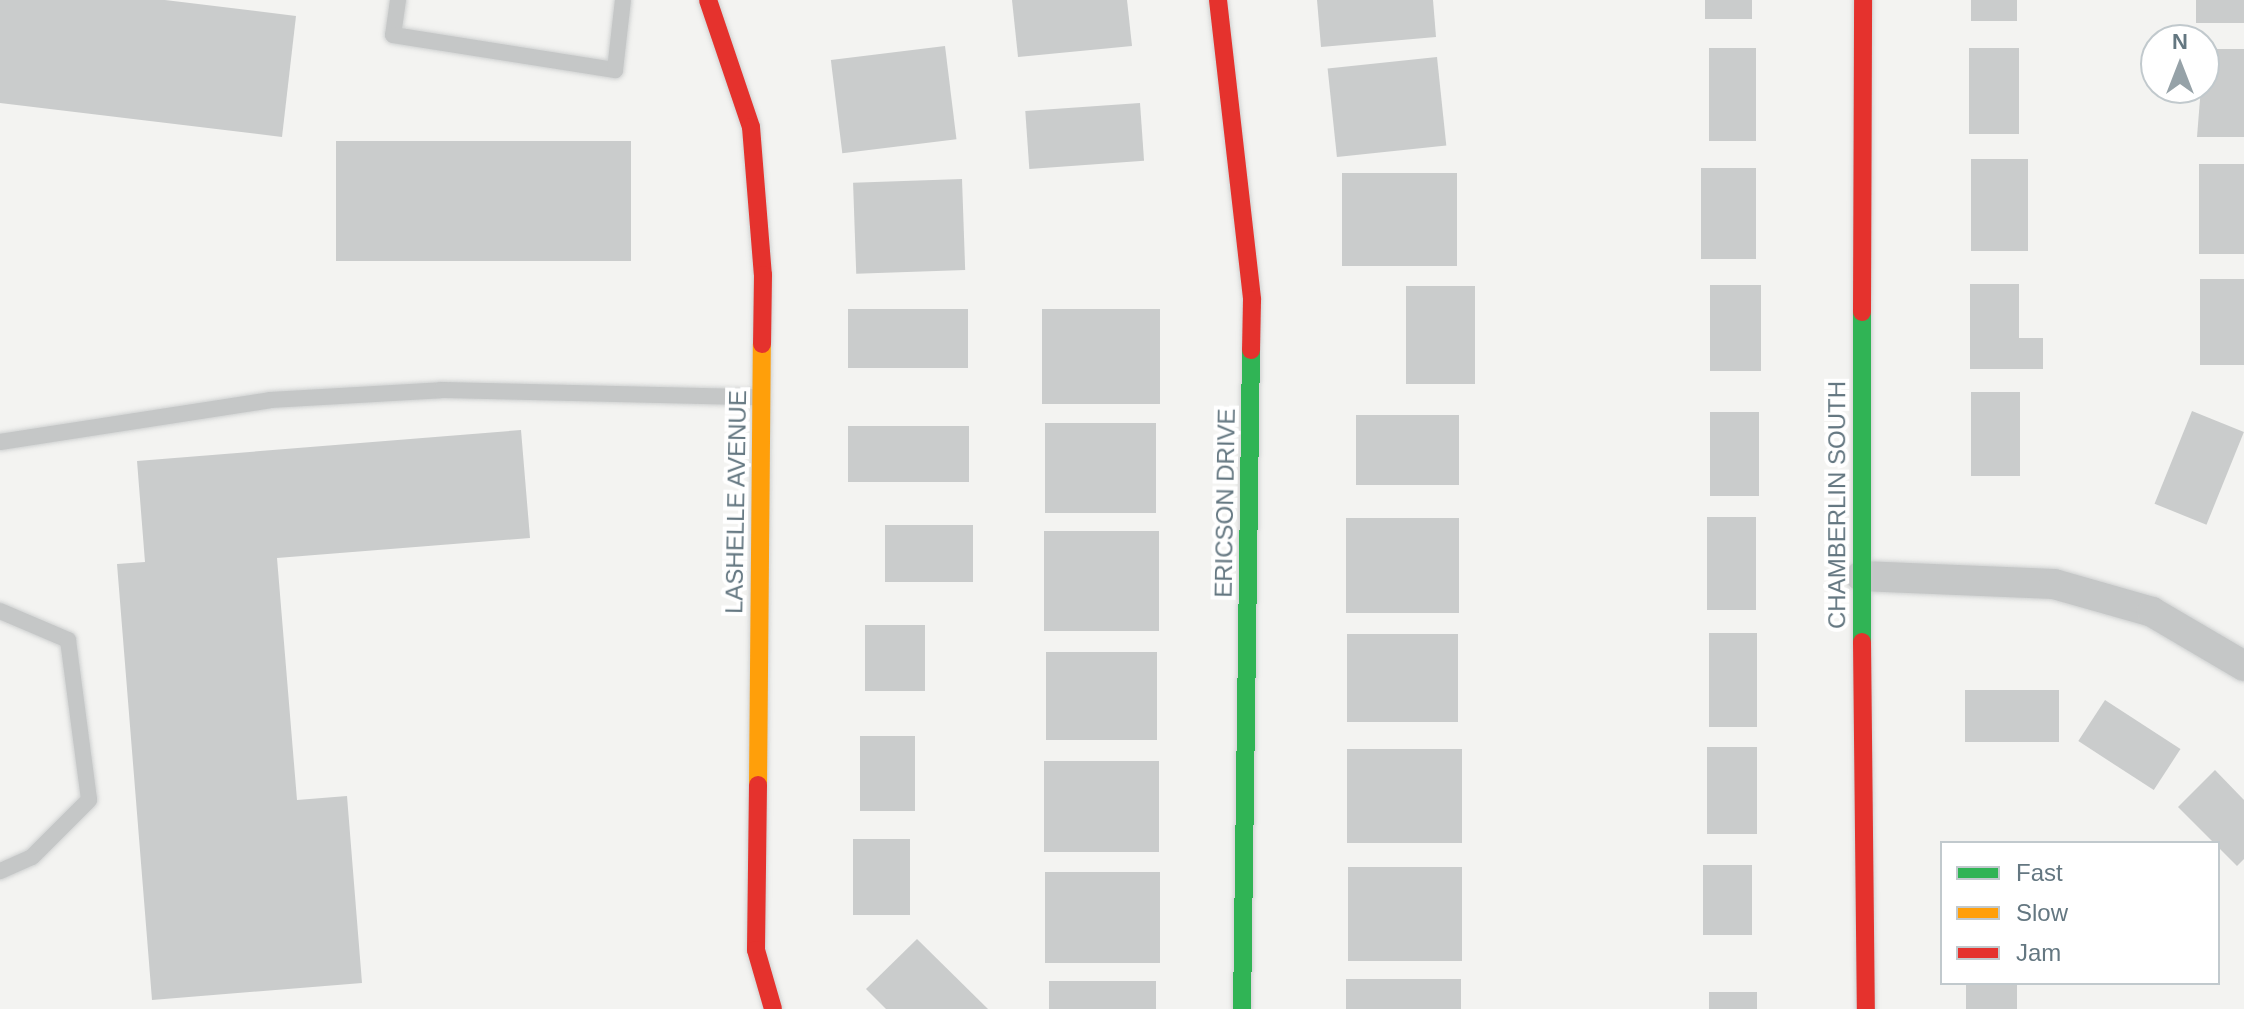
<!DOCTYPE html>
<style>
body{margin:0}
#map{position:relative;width:2244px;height:1009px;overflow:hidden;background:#f3f3f1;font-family:Arial,sans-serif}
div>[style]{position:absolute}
.building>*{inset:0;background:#cacccc;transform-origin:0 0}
.roads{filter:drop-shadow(0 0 2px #cfd1d1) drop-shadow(0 0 2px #cfd1d1)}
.lane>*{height:16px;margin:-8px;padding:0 8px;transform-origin:8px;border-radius:8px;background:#c5c7c7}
.street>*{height:30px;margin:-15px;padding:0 15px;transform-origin:15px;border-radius:15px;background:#c5c7c7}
.fast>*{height:18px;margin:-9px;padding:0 9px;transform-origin:9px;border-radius:9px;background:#30b455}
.slow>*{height:18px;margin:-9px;padding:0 9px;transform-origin:9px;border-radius:9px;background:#ff9f0a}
.jam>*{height:18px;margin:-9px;padding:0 9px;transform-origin:9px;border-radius:9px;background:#e5322d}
span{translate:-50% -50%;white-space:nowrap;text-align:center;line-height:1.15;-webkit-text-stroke:8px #fff;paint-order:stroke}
.street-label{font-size:24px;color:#647781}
.legend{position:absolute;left:1940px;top:841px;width:280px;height:144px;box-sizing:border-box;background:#fff;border:2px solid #c1c9cd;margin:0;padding:10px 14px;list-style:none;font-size:24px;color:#647781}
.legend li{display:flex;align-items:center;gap:16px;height:40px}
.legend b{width:40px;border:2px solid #c1c9cd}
.north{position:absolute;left:2140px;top:24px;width:80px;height:80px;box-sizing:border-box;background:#fff;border:2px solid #c1c9cd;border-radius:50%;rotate:0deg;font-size:22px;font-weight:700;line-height:32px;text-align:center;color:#647781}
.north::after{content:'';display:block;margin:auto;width:28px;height:36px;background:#96a2a8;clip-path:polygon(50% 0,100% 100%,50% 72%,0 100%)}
</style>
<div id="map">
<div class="building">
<i style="clip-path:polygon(0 0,165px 0,296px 16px,282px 137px,0 103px)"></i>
<i style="clip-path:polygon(1012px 0,1127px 0,1132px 46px,1018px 57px)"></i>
<i style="clip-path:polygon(1317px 0,1433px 0,1436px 37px,1321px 47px)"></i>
<i style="left:1705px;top:0;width:47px;height:19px"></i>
<i style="left:1971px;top:0;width:46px;height:21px"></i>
<i style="left:2196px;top:0;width:48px;height:23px"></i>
<i style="left:945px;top:46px;width:94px;height:115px;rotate:83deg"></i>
<i style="left:1709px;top:48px;width:47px;height:93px"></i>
<i style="left:1969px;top:48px;width:50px;height:86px"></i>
<i style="clip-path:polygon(2204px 49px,2244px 49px,2244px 137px,2197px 137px)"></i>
<i style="left:1437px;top:57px;width:89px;height:110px;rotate:84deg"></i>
<i style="left:1140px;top:103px;width:58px;height:115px;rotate:86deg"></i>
<i style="left:336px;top:141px;width:295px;height:120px"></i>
<i style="left:1971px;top:159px;width:57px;height:92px"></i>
<i style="left:2199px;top:164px;width:45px;height:90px"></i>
<i style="left:1701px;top:168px;width:55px;height:91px"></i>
<i style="left:1342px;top:173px;width:115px;height:93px"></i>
<i style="left:962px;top:179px;width:91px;height:109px;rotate:88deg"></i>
<i style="left:2200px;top:279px;width:44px;height:86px"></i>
<i style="clip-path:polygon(1970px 284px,2019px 284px,2019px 338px,2043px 338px,2043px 369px,1970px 369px)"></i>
<i style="left:1710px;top:285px;width:51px;height:86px"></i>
<i style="left:1406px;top:286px;width:69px;height:98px"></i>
<i style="left:848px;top:309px;width:120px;height:59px"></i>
<i style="left:1042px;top:309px;width:118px;height:95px"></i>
<i style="left:1971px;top:392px;width:49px;height:84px"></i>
<i style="left:2192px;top:411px;width:56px;height:100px;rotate:22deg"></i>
<i style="left:1710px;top:412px;width:49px;height:84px"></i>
<i style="left:1356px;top:415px;width:103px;height:70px"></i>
<i style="left:1045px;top:423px;width:111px;height:90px"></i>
<i style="left:848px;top:426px;width:121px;height:56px"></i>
<i style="clip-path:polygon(521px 430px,530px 538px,277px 558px,297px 800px,347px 796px,362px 983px,152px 1000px,117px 564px,145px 562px,137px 461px)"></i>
<i style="left:1707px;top:517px;width:49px;height:93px"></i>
<i style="left:1346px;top:518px;width:113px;height:95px"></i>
<i style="left:885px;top:525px;width:88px;height:57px"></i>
<i style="left:1044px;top:531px;width:115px;height:100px"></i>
<i style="left:865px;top:625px;width:60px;height:66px"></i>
<i style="left:1709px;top:633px;width:48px;height:94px"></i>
<i style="left:1347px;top:634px;width:111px;height:88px"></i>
<i style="left:1046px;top:652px;width:111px;height:88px"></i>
<i style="left:1965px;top:690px;width:94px;height:52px"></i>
<i style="left:2105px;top:700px;width:90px;height:49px;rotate:33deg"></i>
<i style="left:860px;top:736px;width:55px;height:75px"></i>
<i style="left:1707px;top:747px;width:50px;height:87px"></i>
<i style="left:1347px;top:749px;width:115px;height:94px"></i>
<i style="left:1044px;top:761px;width:115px;height:91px"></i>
<i style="clip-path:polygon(2215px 770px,2244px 800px,2244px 859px,2237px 866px,2178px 807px)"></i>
<i style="left:853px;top:839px;width:57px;height:76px"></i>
<i style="left:1703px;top:865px;width:49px;height:70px"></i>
<i style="left:1348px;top:867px;width:114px;height:94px"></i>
<i style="left:1045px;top:872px;width:115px;height:91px"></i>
<i style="clip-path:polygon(917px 939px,988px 1009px,886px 1009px,866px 989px)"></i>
<i style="left:1346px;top:979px;width:115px;height:30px"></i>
<i style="left:1049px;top:981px;width:107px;height:28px"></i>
<i style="left:1966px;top:983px;width:51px;height:26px"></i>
<i style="left:1709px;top:992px;width:48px;height:17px"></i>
</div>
<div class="roads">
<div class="lane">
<i style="left:398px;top:0;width:35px;rotate:98deg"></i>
<i style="left:393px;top:35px;width:225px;rotate:9deg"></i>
<i style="left:615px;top:70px;width:70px;rotate:-83.5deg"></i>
<i style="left:0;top:442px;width:273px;rotate:-8.8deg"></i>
<i style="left:270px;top:400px;width:171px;rotate:-3.3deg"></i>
<i style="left:441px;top:390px;width:318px;rotate:1.3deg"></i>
<i style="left:0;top:611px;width:74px;rotate:23.1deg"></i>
<i style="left:68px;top:640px;width:161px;rotate:82.5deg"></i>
<i style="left:89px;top:800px;width:81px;rotate:135deg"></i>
<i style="left:32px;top:857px;width:35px;rotate:156deg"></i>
</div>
<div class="street">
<i style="left:1861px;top:576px;width:193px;rotate:2.4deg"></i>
<i style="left:2054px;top:584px;width:102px;rotate:15.9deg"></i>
<i style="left:2152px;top:612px;width:107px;rotate:30.4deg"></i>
</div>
<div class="fast">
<i style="left:1862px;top:642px;width:330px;rotate:-90deg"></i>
<i style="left:1242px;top:1009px;width:659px;rotate:-89.22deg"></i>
</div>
<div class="slow">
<i style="left:758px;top:785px;width:441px;rotate:-89.5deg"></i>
</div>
<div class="jam">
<i style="left:708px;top:0;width:134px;rotate:71.3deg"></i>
<i style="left:751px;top:127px;width:148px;rotate:85.4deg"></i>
<i style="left:763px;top:275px;width:69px;rotate:90.8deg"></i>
<i style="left:1218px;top:0;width:302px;rotate:83.5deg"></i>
<i style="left:1252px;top:300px;width:50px;rotate:91.1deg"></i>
<i style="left:1862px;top:312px;width:312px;rotate:-89.8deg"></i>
<i style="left:1862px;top:642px;width:367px;rotate:89.4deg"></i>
<i style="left:758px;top:785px;width:165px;rotate:90.7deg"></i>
<i style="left:756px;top:950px;width:61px;rotate:73.9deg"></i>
</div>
</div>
<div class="street-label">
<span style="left:736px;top:502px;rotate:-89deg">LASHELLE AVENUE</span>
<span style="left:1225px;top:503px;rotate:-89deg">ERICSON DRIVE</span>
<span style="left:1837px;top:505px;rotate:-90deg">CHAMBERLIN SOUTH</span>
</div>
<ul class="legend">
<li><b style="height:10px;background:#30b455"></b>Fast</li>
<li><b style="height:10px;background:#ff9f0a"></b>Slow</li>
<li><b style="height:10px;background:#e5322d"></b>Jam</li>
</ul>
<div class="north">N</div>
</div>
